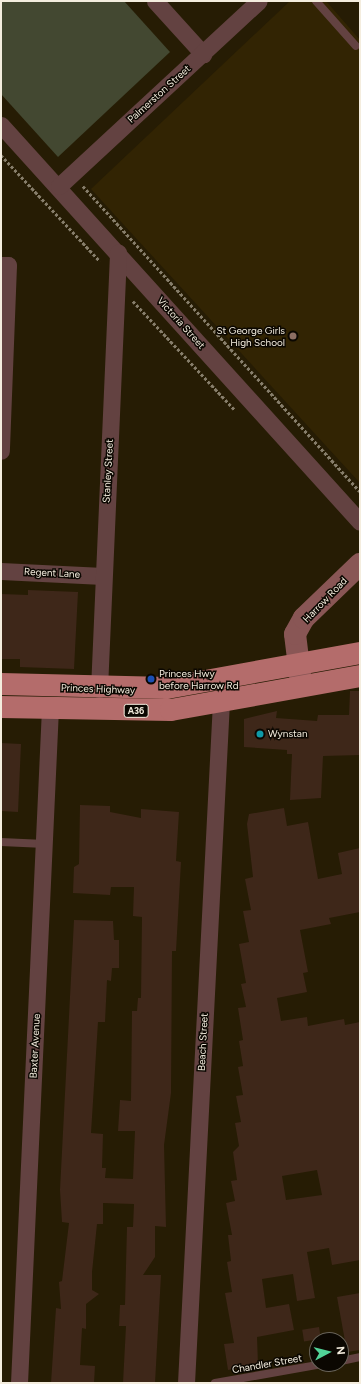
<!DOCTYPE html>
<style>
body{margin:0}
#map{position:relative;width:361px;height:1384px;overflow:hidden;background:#261c04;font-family:Figtree,sans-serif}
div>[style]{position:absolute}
.built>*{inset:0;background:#322403}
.green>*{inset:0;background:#434831}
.building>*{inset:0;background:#3e2719;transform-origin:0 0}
.path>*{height:2.5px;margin-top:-1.25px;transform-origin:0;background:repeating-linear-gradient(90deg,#877e6b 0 3px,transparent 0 5px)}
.service>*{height:8px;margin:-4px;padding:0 4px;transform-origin:4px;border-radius:4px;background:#634241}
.minor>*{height:17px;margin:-8.5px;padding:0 8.5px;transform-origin:8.5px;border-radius:8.5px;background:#634241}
.secondary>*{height:22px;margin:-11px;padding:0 11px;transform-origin:11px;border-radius:11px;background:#895655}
.trunk>*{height:22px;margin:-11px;padding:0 11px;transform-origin:11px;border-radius:11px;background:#b46c6b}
.dots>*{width:11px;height:11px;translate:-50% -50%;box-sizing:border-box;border:2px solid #0b0701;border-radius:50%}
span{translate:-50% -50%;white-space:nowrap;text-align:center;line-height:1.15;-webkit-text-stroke:3px #0b0701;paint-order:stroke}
.shield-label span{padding:1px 3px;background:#0b0701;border:1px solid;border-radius:3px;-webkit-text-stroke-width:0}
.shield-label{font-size:9px;color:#f4edde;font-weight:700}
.street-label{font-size:10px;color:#f4edde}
.poi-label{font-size:10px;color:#f4edde}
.right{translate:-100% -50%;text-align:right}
.left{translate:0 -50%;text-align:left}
.frame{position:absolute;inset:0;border:2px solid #f4edde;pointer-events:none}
.north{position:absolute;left:309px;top:1332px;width:40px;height:40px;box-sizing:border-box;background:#0b0701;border:1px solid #686359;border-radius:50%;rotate:83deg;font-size:11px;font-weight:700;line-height:16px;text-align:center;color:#f4edde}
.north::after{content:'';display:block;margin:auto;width:14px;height:18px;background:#51d397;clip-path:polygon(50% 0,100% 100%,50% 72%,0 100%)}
</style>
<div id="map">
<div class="built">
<i style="clip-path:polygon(290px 1px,326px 1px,360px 40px,360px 483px,91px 189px)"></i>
</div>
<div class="green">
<i style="clip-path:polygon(1px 1px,124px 1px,170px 52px,58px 157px,1px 94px)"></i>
</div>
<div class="building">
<i style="clip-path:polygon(28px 590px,78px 592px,74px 669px,20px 667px,20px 659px,1px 659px,1px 594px,28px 595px)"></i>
<i style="clip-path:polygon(350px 691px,360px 691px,360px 755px,323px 756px,321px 798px,290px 800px,292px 754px,287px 754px,287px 750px,244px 747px,244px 719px,277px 711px,276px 718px,317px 721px,318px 715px,349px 715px)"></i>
<i style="clip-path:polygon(1px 743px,21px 744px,18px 812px,1px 811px)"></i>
<i style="clip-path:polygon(80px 805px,110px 806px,110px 812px,141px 818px,141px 809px,179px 812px,176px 861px,181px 862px,176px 951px,172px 951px,171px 1093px,164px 1145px,166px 1227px,155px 1226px,155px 1257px,143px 1275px,161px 1275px,155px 1383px,123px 1383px,126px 1326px,119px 1326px,120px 1305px,125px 1305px,127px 1227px,133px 1227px,134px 1204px,103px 1203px,103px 1224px,97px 1224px,92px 1272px,92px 1290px,99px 1294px,86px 1304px,86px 1329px,82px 1328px,80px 1365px,95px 1366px,94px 1383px,51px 1383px,56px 1308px,61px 1309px,59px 1282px,62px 1281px,69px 1223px,62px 1222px,60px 1190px,74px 920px,113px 921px,114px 940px,119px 940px,119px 968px,112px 968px,111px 981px,107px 980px,105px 1022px,98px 1022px,91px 1133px,103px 1134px,102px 1168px,106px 1168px,105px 1178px,133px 1179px,135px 1131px,118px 1131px,120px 1100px,131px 1101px,132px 1011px,137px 1011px,138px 998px,141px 998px,142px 917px,133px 916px,134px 887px,111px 887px,110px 895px,73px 893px,74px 867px,79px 864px)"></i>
<i style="clip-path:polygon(evenodd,284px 808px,287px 826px,308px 822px,318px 879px,342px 874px,338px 853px,360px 848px,360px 912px,329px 918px,331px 924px,300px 930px,308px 972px,303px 973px,307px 992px,277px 998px,281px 1021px,307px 1017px,308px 1026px,344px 1019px,345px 1025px,360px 1022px,360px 1260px,332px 1265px,329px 1248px,307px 1252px,315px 1298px,297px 1301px,293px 1274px,262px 1279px,266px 1308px,289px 1304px,294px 1330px,257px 1337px,258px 1364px,228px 1370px,224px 1344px,234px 1343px,225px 1293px,232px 1292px,227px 1262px,231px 1261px,228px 1235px,232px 1235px,226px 1203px,235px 1201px,231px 1181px,237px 1180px,233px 1152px,239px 1146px,235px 1123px,241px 1122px,236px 1096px,243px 1095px,238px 1067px,243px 1066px,239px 1041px,243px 1040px,238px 1008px,246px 1007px,241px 984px,246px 983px,239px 944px,249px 942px,243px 911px,251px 910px,245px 879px,253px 877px,247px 824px,249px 814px,284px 808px,317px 1170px,322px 1195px,286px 1200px,282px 1176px,317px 1170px)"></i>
<i style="clip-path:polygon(360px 1293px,360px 1350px,347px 1352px,337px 1297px)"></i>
<i style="left:319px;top:1327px;width:12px;height:17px;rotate:81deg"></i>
</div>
<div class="path">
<i style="left:1px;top:155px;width:145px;rotate:47deg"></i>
<i style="left:83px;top:186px;width:412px;rotate:47.8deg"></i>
<i style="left:133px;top:301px;width:149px;rotate:46.9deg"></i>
</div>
<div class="service">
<i style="left:316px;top:1px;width:60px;rotate:48.4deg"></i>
<i style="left:1px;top:842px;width:44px;rotate:2.6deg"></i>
<i style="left:341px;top:1361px;width:19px;rotate:-12deg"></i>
<i style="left:215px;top:1383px;width:110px;rotate:-10deg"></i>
</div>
<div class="minor">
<i style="left:155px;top:1px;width:72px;rotate:47.8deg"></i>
<i style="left:1px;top:125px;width:535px;rotate:47.88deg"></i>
<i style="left:59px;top:186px;width:272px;rotate:-42.8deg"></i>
<i style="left:1px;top:265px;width:7px"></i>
<i style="left:8px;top:265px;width:186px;rotate:92.2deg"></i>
<i style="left:1px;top:571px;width:102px;rotate:2.8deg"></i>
<i style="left:99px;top:689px;width:437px;rotate:-87.5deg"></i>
<i style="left:19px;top:1383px;width:676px;rotate:-87.37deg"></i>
<i style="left:186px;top:1383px;width:682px;rotate:-87.06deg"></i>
</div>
<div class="secondary">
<i style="left:301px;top:683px;width:49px;rotate:-97deg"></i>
<i style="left:295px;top:634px;width:18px;rotate:-61deg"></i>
<i style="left:304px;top:618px;width:78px;rotate:-44deg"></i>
</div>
<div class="trunk">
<i style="left:1px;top:684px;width:166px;rotate:1.4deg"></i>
<i style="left:167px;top:688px;width:196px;rotate:-10.3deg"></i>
<i style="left:1px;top:707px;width:170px;rotate:1deg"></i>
<i style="left:171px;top:710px;width:192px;rotate:-10.2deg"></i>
</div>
<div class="dots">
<i style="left:293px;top:336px;background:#8d6e63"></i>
<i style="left:151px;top:679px;background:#1a4fb4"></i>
<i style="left:260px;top:734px;background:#0f9aa8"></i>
</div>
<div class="shield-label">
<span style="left:136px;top:711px">A36</span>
</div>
<div class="street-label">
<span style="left:159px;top:94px;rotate:-42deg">Palmerston Street</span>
<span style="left:181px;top:323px;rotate:48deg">Victoria Street</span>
<span style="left:108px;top:471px;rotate:-87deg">Stanley Street</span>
<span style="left:52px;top:573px;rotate:3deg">Regent Lane</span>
<span style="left:325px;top:600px;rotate:-46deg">Harrow Road</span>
<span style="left:98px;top:689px;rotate:2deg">Princes Highway</span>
<span style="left:203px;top:1042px;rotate:-87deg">Beach Street</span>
<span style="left:35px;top:1046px;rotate:-87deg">Baxter Avenue</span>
<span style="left:267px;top:1364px;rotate:-10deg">Chandler Street</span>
</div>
<div class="poi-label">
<span class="right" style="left:285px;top:336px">St George Girls<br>High School</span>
<span class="left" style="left:159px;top:679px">Princes Hwy<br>before Harrow Rd</span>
<span class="left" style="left:268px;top:734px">Wynstan</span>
</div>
<div class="frame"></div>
<div class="north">N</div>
</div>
